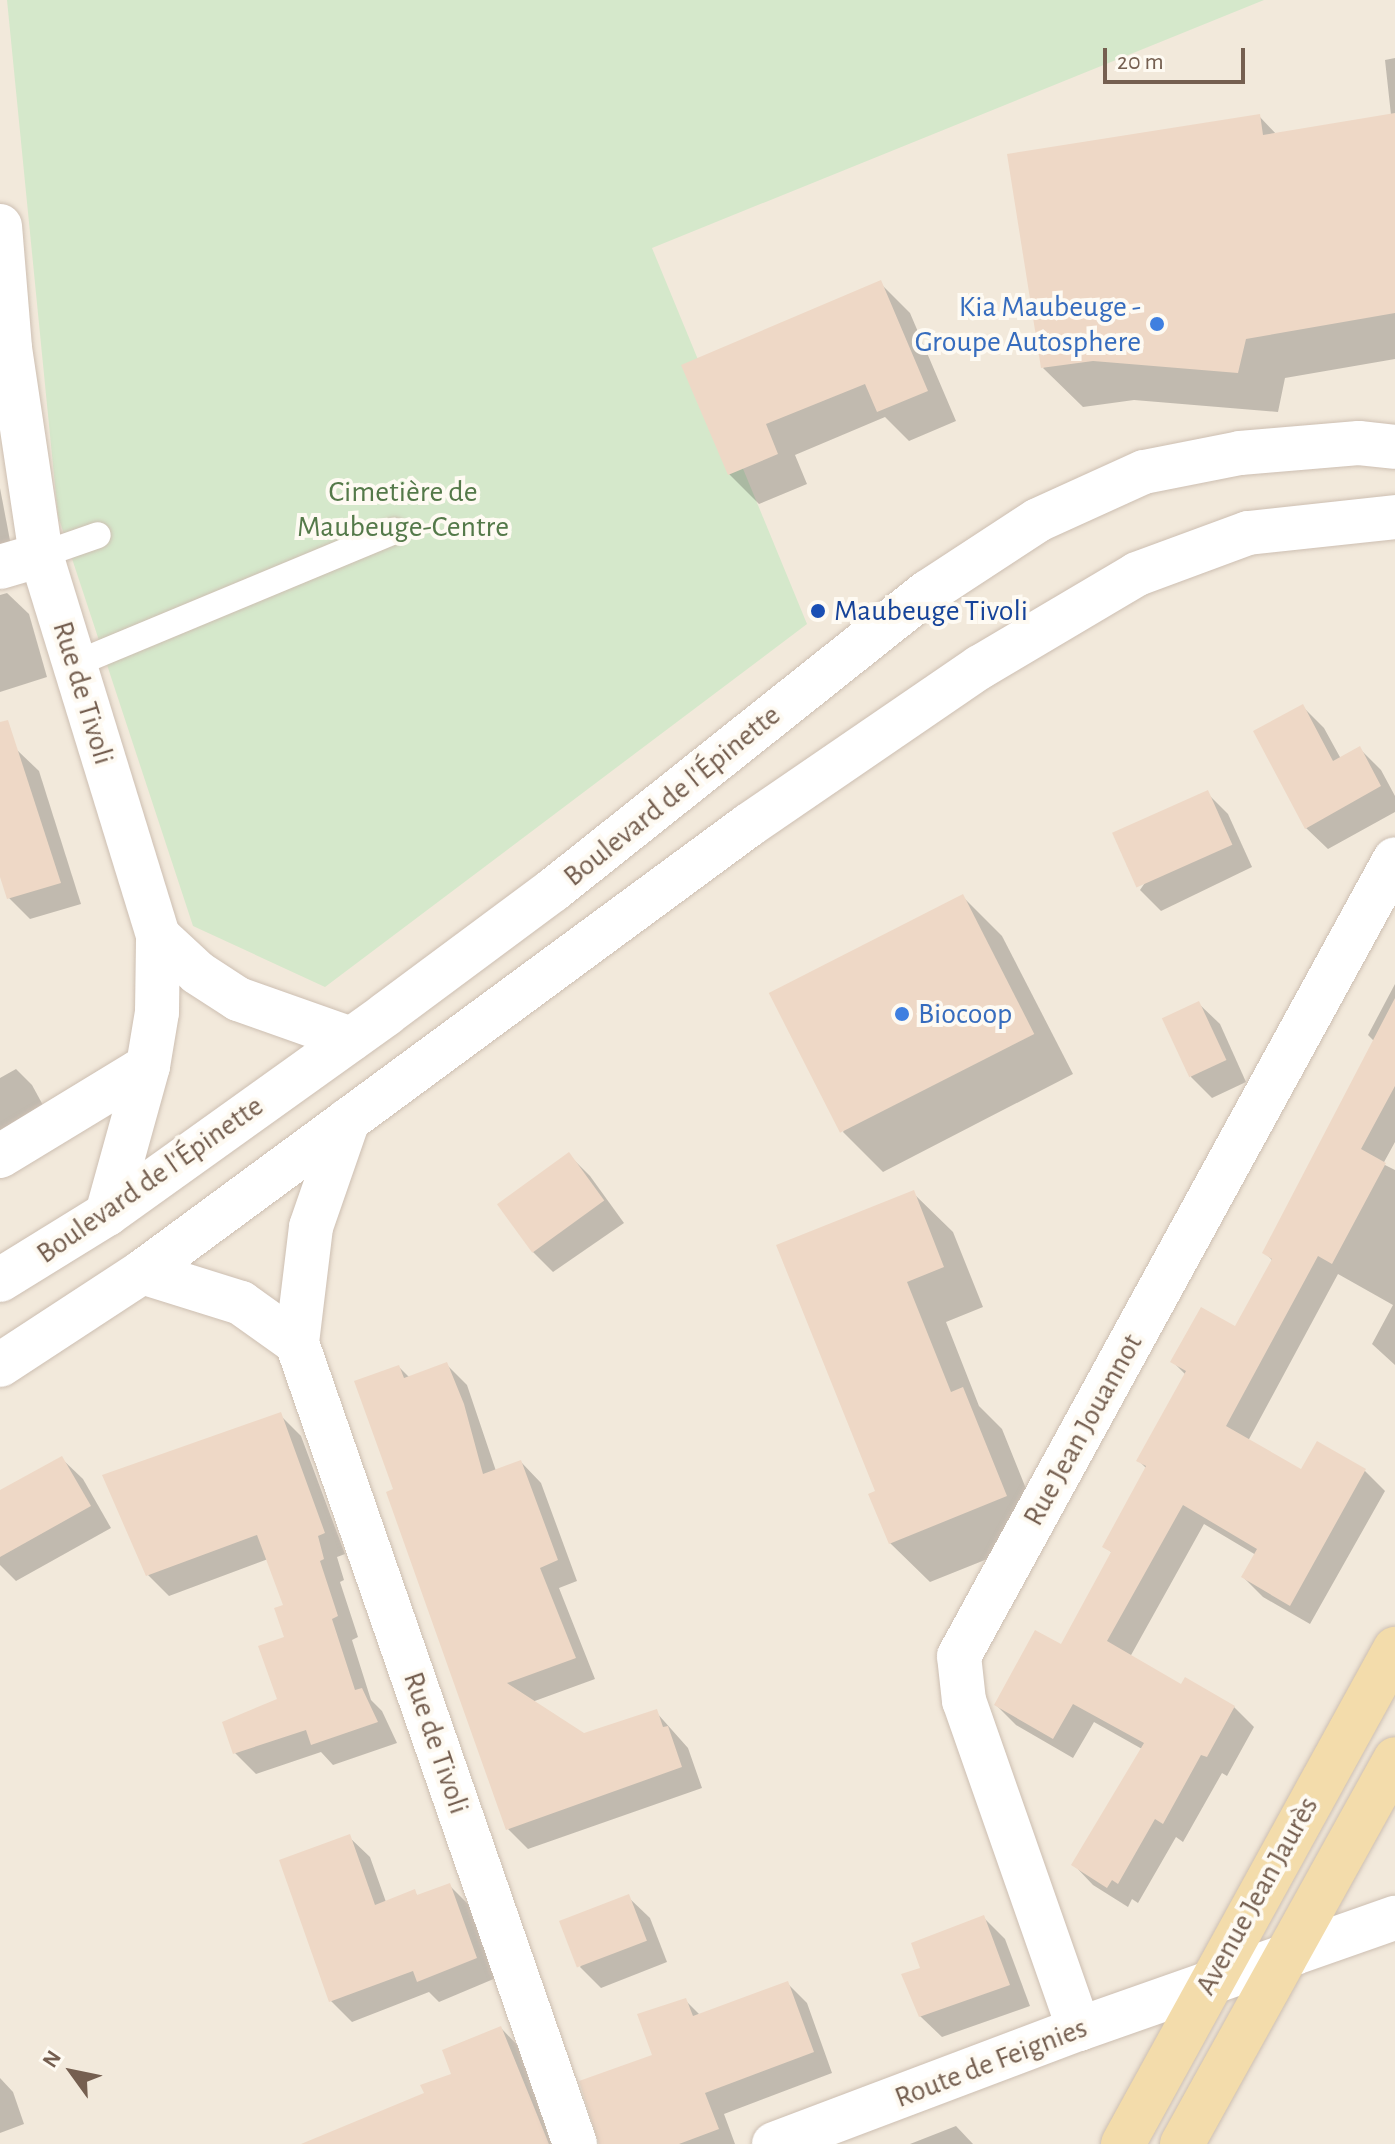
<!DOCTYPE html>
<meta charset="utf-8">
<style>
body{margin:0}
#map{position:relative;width:1395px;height:2144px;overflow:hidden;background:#fbf6ec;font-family:"Alegreya Sans",sans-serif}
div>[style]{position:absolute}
.residential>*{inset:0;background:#f2e9db;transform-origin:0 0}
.green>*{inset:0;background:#d5e8cb}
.shadow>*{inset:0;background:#0003}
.building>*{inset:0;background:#eed8c6;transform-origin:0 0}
.roads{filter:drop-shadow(0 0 2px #cdbfb2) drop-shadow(0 0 2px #cdbfb2)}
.service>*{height:26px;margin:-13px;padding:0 13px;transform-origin:13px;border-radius:13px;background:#fff}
.minor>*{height:44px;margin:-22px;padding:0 22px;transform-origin:22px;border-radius:22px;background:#fff}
.tertiary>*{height:44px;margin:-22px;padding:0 22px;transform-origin:22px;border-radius:22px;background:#fff}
.primary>*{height:44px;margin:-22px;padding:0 22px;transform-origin:22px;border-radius:22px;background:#f3dcab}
.dots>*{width:22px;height:22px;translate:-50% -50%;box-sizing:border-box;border:4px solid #fefaf2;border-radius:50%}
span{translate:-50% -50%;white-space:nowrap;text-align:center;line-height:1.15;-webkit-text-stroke:8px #fefaf2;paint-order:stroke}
.shop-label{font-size:30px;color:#366cbe}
.right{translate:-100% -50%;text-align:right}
.left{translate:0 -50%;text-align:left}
.park-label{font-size:30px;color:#547949}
.transit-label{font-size:30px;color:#164399}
.street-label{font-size:30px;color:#755f50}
.north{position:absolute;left:32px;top:2032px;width:80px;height:80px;-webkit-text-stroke:6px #fefaf2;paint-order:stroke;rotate:303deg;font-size:22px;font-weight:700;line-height:32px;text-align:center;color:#755f50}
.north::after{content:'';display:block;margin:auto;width:28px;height:36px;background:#755f50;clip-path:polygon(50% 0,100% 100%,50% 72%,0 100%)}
.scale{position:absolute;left:1103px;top:48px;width:142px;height:36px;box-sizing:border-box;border:4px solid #755f50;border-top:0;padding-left:10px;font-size:24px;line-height:28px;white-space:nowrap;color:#755f50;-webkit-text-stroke:6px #fefaf2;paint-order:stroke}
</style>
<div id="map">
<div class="residential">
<i style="left:0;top:0;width:1395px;height:2144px"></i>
</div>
<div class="green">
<i style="clip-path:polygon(7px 0,1264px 0,652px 248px,807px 624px,325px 987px,193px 926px,58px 516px)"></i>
</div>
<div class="shadow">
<i style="clip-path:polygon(1395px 58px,1395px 359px,1285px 378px,1278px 412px,1134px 400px,1083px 407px,1043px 368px,1259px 116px,1277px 135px,1391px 115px,1385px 60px)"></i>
<i style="clip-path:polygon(880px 283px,910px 313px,956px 421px,909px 441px,885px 417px,795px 455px,807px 484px,759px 504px,729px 474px,684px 366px)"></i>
<i style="clip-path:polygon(0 488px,12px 551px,0 554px)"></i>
<i style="clip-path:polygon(7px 593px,29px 614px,47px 677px,0 692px,0 595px)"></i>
<i style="clip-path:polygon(1303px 707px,1324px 728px,1341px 759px,1360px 749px,1381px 770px,1395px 796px,1395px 812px,1328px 849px,1306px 828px)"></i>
<i style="clip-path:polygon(17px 750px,39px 771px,81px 904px,30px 919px,9px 898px,0 871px,0 756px)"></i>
<i style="clip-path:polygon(1207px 793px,1228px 814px,1252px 867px,1161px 911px,1140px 890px)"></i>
<i style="clip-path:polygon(963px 897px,1002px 936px,1073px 1074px,883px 1172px,843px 1132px)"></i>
<i style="clip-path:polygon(1395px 984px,1395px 1142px,1383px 1164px,1395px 1170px,1395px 1365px,1372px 1344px,1393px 1305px,1338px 1274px,1248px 1441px,1302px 1472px,1318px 1444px,1365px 1471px,1385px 1491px,1310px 1624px,1263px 1597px,1243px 1577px,1256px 1555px,1204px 1524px,1130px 1657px,1182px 1686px,1234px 1707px,1254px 1727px,1227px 1776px,1222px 1773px,1183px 1842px,1176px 1837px,1138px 1903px,1132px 1899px,1128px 1907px,1093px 1885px,1073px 1864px,1142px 1749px,1094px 1722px,1073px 1758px,1016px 1725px,996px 1705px,1062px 1647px,1113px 1554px,1105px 1546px,1147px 1469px,1139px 1461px,1186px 1375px,1173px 1362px,1236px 1329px,1273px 1261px,1264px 1252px,1374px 1041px,1368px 1035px)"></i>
<i style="clip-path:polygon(1198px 1003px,1220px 1024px,1246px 1082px,1212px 1098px,1191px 1077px)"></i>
<i style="clip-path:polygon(16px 1069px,32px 1085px,50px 1118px,0 1143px,0 1078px)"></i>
<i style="clip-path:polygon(569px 1155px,590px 1176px,624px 1223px,553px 1272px,532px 1251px)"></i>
<i style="clip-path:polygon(913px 1193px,953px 1232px,983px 1307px,946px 1322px,979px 1406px,1002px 1429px,1045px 1536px,930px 1582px,890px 1543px,877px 1492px)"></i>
<i style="clip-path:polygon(446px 1364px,467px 1385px,496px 1471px,521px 1462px,541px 1483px,577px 1581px,559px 1588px,595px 1679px,532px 1702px,584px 1736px,656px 1712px,688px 1748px,702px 1788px,528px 1849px,508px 1829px,395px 1490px,399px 1367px,410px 1378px)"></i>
<i style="clip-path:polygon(280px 1415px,301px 1436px,345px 1554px,337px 1557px,344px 1580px,340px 1582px,358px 1637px,352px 1640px,371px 1700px,382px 1711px,397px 1743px,333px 1765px,321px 1752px,256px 1774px,235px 1753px,279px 1700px,287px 1638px,285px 1606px,268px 1559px,169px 1596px,148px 1575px)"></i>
<i style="clip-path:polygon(61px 1458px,83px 1479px,111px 1528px,16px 1581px,0 1565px,0 1493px)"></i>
<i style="clip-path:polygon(349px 1837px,370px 1857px,386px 1902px,414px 1892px,419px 1897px,449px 1885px,470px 1906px,496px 1978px,439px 2002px,429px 1992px,352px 2022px,331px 2001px)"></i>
<i style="clip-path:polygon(628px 1897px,650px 1918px,667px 1962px,601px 1988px,580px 1967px)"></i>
<i style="clip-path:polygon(984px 1918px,1005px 1939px,1030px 2006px,942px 2037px,920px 2016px,923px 1969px)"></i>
<i style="clip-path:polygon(787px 1983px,807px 2003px,832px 2073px,724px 2114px,735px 2144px,600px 2144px,685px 2000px,701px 2016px)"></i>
<i style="clip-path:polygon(501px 2028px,520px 2048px,555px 2144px,477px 2144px,453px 2075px)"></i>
<i style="clip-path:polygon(0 2078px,13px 2092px,24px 2124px,0 2133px)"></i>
<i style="clip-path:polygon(956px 2126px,973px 2144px,910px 2144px)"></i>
</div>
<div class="building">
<i style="clip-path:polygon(1395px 113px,1395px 313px,1246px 339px,1238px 373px,1093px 361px,1041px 368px,1007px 154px,1260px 114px,1263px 135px)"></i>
<i style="clip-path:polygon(881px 280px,928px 391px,877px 412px,865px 384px,766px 424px,778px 454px,728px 475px,681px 365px)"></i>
<i style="clip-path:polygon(1303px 704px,1333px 761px,1360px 746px,1381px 786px,1305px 829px,1253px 731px)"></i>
<i style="clip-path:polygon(8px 720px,61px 883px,7px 899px,0 877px,0 722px)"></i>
<i style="left:1208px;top:790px;width:60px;height:105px;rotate:66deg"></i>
<i style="left:963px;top:894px;width:157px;height:218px;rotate:63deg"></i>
<i style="clip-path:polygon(1395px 998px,1395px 1086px,1361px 1149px,1386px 1163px,1332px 1264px,1318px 1256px,1226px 1426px,1301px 1469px,1317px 1441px,1366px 1469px,1290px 1606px,1241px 1577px,1257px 1549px,1183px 1505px,1107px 1641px,1181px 1684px,1185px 1677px,1235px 1706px,1207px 1757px,1201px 1755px,1163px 1824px,1155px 1819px,1118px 1884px,1112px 1880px,1107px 1888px,1071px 1865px,1144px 1743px,1073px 1704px,1053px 1739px,994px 1705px,1035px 1630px,1061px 1644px,1111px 1552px,1102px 1547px,1146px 1466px,1136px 1461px,1186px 1371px,1170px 1362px,1201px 1307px,1235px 1326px,1272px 1259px,1262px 1253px)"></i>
<i style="left:1199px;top:1001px;width:65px;height:41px;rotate:65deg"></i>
<i style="left:569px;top:1152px;width:60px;height:89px;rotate:54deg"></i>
<i style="clip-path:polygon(914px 1190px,944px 1267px,907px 1282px,951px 1392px,963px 1387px,1007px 1496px,889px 1544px,868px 1494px,875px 1491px,776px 1245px)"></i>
<i style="clip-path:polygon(447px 1362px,464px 1404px,483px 1474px,521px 1460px,558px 1560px,540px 1568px,576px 1658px,507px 1683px,584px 1733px,657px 1709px,663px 1727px,668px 1726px,682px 1767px,506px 1830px,386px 1492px,393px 1489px,354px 1381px,399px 1365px,404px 1378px)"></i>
<i style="clip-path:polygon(281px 1412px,325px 1533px,318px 1536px,324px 1559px,320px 1561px,338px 1616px,332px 1619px,355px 1690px,362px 1688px,378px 1722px,311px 1745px,306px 1730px,233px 1754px,222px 1722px,277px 1699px,258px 1646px,284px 1637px,274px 1608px,283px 1605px,257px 1535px,146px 1576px,102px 1475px)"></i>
<i style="clip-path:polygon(62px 1456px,91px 1506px,0 1557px,0 1490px)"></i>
<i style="clip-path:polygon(350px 1834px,375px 1905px,415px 1889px,417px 1895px,450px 1883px,477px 1958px,417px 1982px,413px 1971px,329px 2002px,279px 1860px)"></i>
<i style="left:629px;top:1894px;width:50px;height:75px;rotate:69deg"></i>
<i style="clip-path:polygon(984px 1915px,1010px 1985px,919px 2017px,901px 1974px,920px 1968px,911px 1943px)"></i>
<i style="clip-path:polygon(788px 1981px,814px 2052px,705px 2093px,719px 2129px,679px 2144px,599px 2144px,579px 2081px,652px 2055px,637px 2014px,686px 1998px,693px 2016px)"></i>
<i style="clip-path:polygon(501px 2026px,549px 2144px,301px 2144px,424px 2093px,420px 2085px,451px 2074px,442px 2050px)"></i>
</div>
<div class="roads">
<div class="service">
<i style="left:41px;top:555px;width:60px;rotate:-19.3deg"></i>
<i style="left:75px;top:664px;width:346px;rotate:-22.6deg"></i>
</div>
<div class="minor">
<i style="left:0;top:226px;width:122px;rotate:85.3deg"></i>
<i style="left:10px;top:348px;width:209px;rotate:81.5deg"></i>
<i style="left:41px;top:555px;width:399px;rotate:72.9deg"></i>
<i style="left:158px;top:936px;width:54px;rotate:42.8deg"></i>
<i style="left:198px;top:973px;width:48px;rotate:33deg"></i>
<i style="left:238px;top:999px;width:120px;rotate:19.5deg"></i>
<i style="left:0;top:567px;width:43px;rotate:-16.3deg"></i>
<i style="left:348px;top:1120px;width:113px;rotate:109.1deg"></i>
<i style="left:311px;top:1227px;width:117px;rotate:96.9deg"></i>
<i style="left:297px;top:1343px;width:848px;rotate:70.86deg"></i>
<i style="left:0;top:1156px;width:173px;rotate:-31.3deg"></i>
<i style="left:107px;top:1214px;width:154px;rotate:-74.5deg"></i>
<i style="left:148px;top:1066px;width:55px;rotate:-80.5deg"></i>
<i style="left:157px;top:1012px;width:76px;rotate:-89.2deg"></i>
<i style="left:142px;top:1272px;width:104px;rotate:17.4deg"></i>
<i style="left:241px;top:1303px;width:69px;rotate:35.5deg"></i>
<i style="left:1079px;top:2029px;width:348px;rotate:-109.3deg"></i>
<i style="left:964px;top:1701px;width:45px;rotate:-96.3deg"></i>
<i style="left:959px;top:1656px;width:908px;rotate:-61.32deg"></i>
<i style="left:774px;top:2144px;width:326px;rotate:-20.7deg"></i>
<i style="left:1079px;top:2029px;width:335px;rotate:-19.4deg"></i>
</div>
<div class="tertiary">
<i style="left:0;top:1280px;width:126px;rotate:-31.7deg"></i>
<i style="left:107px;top:1214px;width:343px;rotate:-35.6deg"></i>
<i style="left:386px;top:1014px;width:208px;rotate:-36.6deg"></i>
<i style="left:553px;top:890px;width:479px;rotate:-38.5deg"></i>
<i style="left:928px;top:592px;width:131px;rotate:-33.2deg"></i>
<i style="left:1038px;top:520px;width:116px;rotate:-24.4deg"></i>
<i style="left:1144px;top:472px;width:98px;rotate:-11.2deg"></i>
<i style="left:1240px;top:453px;width:119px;rotate:-4.8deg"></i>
<i style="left:1359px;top:443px;width:36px;rotate:6deg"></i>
<i style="left:0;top:1365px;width:170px;rotate:-33.2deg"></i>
<i style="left:142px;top:1272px;width:754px;rotate:-36.37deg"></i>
<i style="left:749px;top:825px;width:280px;rotate:-34.4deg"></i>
<i style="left:980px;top:667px;width:182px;rotate:-30.6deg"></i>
<i style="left:1137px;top:574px;width:118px;rotate:-20.3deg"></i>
<i style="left:1248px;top:533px;width:148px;rotate:-6.2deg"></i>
</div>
<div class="primary">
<i style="left:1123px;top:2144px;width:565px;rotate:-61.21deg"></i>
<i style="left:1182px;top:2144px;width:440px;rotate:-61deg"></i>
</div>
</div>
<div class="dots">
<i style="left:1157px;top:324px;background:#3f7fe0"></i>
<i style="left:818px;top:611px;background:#1a4fb4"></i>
<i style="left:902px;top:1014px;background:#3f7fe0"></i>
</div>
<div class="shop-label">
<span class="right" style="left:1141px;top:324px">Kia Maubeuge -<br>Groupe Autosphere</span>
<span class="left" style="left:918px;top:1014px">Biocoop</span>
</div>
<div class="park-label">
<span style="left:403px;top:509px">Cimetière de<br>Maubeuge-Centre</span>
</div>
<div class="transit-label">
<span class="left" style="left:834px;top:611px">Maubeuge Tivoli</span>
</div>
<div class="street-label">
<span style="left:83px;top:693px;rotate:73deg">Rue de Tivoli</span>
<span style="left:672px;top:796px;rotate:-39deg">Boulevard de l'Épinette</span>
<span style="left:150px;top:1180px;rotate:-35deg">Boulevard de l'Épinette</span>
<span style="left:1083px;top:1430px;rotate:-61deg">Rue Jean Jouannot</span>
<span style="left:436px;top:1743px;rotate:71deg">Rue de Tivoli</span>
<span style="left:1257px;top:1896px;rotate:-61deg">Avenue Jean Jaurès</span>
<span style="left:991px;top:2063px;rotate:-21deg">Route de Feignies</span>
</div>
<div class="north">N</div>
<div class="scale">20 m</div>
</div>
